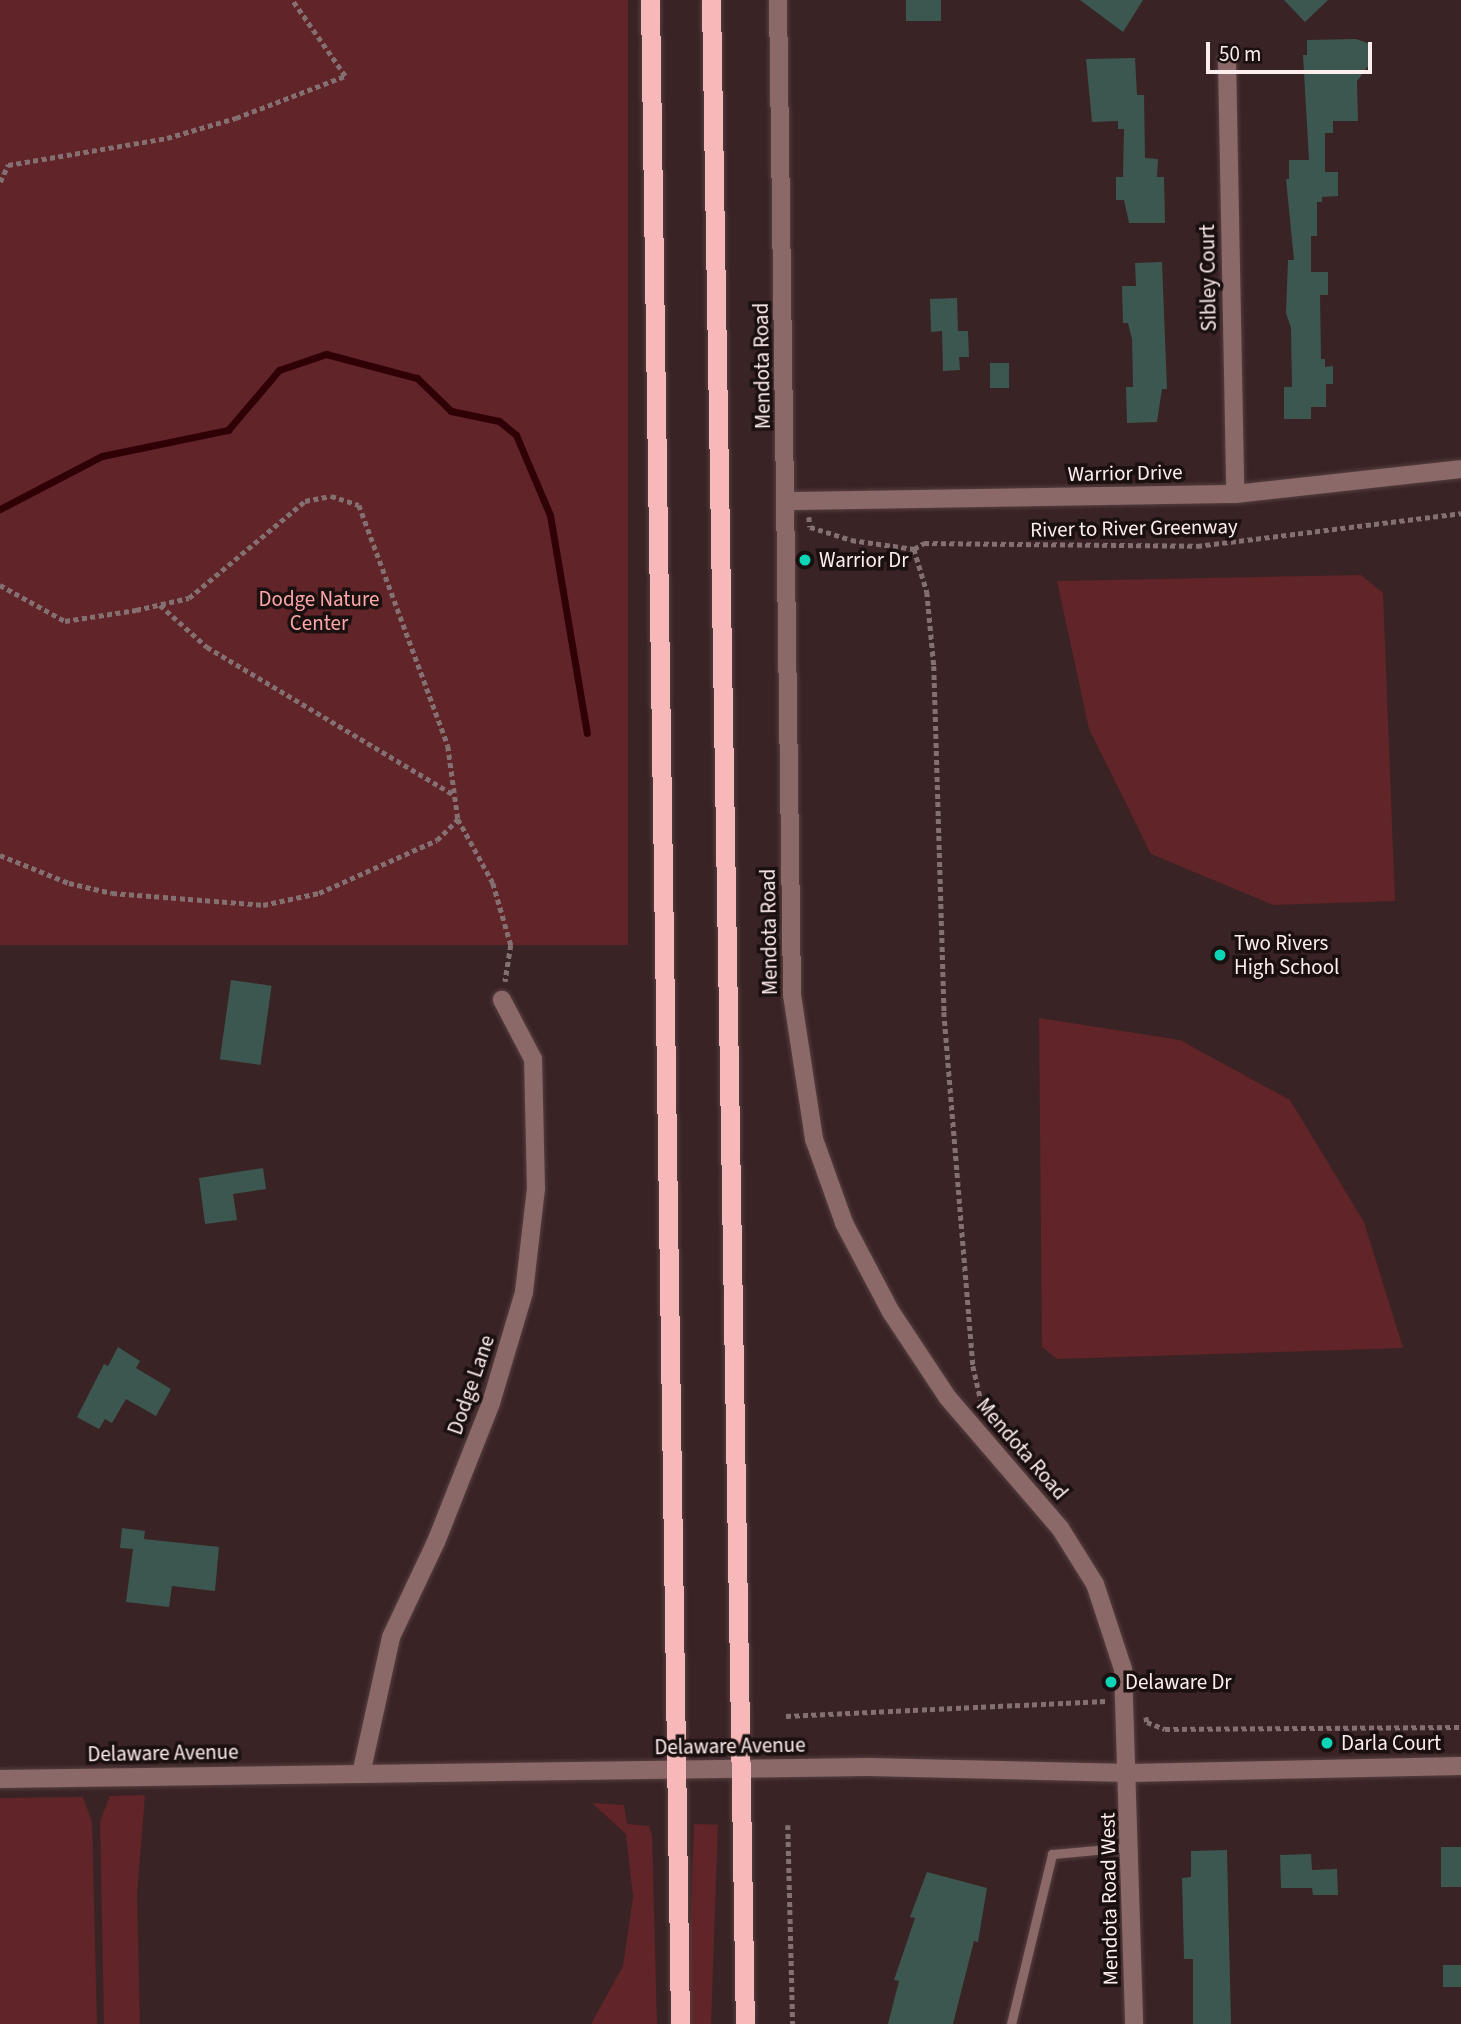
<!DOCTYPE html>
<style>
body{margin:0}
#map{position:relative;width:1461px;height:2024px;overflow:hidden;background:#3a2324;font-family:"Source Sans 3",sans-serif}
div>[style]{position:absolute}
.green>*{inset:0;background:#612428;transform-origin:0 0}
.stream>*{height:7px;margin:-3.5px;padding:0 3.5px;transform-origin:3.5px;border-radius:3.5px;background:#2f0006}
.building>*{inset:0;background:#3c5750;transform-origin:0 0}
.path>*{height:4.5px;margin-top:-2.25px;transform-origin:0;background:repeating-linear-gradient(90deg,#847070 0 5px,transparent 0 8.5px)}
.roads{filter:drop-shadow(0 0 2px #553f40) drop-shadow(0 0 2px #553f40)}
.service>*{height:9px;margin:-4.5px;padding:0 4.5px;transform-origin:4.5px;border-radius:4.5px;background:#8b6969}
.minor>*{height:18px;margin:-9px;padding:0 9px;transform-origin:9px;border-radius:9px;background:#8b6969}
.tertiary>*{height:18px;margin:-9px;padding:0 9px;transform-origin:9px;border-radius:9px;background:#8b6969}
.trunk>*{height:19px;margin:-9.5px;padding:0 9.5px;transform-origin:9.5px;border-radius:9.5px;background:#f6b8b8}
.dots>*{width:19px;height:19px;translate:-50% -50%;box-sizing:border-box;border:4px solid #1a1010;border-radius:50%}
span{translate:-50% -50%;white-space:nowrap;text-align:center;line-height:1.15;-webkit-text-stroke:7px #1a1010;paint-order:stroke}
.street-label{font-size:21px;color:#feeeed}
.poi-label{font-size:21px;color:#feeeed}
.left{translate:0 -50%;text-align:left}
.park-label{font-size:21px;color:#fda7a8}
.scale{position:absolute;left:1206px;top:42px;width:166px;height:32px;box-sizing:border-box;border:4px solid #feeeed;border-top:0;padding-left:9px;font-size:21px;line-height:24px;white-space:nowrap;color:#feeeed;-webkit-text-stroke:5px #1a1010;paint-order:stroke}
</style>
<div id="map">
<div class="green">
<i style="left:0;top:0;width:628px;height:945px"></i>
<i style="clip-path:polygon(1361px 575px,1383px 593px,1395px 901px,1273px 905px,1151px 854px,1089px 729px,1057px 581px)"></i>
<i style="clip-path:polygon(1039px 1018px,1180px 1040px,1290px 1100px,1364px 1222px,1403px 1348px,1057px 1359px,1042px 1347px)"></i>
<i style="clip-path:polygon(145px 1795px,137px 1895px,140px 2024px,104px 2024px,100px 1821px,110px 1796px)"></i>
<i style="clip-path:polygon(83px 1797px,92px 1822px,97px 2024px,0 2024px,0 1798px)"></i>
<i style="clip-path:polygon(592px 1803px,624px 1805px,627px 1824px,649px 1826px,652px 1836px,657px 2024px,591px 2024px,623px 1966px,633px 1897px,626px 1834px)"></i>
<i style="left:694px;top:1824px;width:24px;height:200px;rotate:2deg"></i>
</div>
<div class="stream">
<i style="left:0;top:509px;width:115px;rotate:-27.5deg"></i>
<i style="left:102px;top:456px;width:129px;rotate:-11.7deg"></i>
<i style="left:228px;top:430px;width:79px;rotate:-49.6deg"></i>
<i style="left:279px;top:370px;width:50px;rotate:-18.8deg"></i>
<i style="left:326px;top:354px;width:94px;rotate:14.8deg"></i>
<i style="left:417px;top:378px;width:47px;rotate:44.1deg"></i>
<i style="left:451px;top:411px;width:49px;rotate:11.8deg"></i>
<i style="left:499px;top:421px;width:22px;rotate:39deg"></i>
<i style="left:516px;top:435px;width:87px;rotate:67deg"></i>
<i style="left:550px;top:515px;width:221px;rotate:80.4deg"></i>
</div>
<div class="building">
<i style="left:906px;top:0;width:35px;height:21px"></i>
<i style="clip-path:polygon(1080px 0,1143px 0,1123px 32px)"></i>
<i style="clip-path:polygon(1284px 0,1328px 0,1305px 22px)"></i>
<i style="clip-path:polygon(1356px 39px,1368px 43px,1369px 65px,1357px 81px,1358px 121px,1333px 121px,1333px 133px,1325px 133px,1325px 172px,1338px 172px,1338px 196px,1322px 197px,1322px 202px,1317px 202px,1317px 236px,1311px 236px,1311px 272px,1328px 272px,1328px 295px,1320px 295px,1321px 359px,1325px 359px,1325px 367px,1333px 366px,1333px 384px,1326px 384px,1326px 407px,1311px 407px,1311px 419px,1284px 419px,1284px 387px,1292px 387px,1291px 328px,1286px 313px,1288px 260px,1294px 260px,1286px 179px,1289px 179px,1289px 160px,1309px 160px,1303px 55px,1307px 55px,1307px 40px)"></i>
<i style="clip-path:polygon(1135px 58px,1137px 95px,1144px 95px,1145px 158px,1158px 159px,1157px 177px,1164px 177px,1165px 223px,1129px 223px,1124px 200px,1116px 200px,1116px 177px,1123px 177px,1124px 129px,1118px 129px,1118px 121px,1092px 122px,1086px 59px)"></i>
<i style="clip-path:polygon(1162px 262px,1167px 389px,1162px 389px,1157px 422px,1127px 423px,1126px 387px,1133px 387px,1132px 339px,1128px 323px,1123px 323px,1122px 286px,1136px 286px,1135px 263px)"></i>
<i style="clip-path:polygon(957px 298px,958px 331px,968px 331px,969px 357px,959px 357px,960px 370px,943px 371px,942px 331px,931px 332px,930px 299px)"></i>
<i style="left:990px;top:363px;width:19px;height:25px"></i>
<i style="left:231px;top:980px;width:41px;height:80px;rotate:8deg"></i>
<i style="clip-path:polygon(263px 1168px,266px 1189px,233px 1194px,237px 1220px,205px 1224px,199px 1178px)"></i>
<i style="clip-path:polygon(118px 1347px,140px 1361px,136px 1368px,171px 1389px,156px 1416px,126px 1399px,112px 1423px,105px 1419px,99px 1429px,77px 1417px,104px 1364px,108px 1366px)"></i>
<i style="clip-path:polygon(122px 1528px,145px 1531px,144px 1539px,219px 1547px,215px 1591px,172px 1586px,169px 1607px,126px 1602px,133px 1549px,120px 1548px)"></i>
<i style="left:1441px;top:1847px;width:20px;height:40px"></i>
<i style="clip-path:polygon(1227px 1850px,1231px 2024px,1193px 2024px,1193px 1959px,1184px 1959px,1182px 1878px,1191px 1877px,1191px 1851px)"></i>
<i style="clip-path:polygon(1311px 1854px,1312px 1870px,1337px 1869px,1338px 1895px,1313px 1895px,1312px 1888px,1281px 1888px,1280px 1855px)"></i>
<i style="clip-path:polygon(927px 1872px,987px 1888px,978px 1942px,974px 1941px,953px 2024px,888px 2024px,899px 1981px,894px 1980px,915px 1918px,910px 1917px)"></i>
<i style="left:1443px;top:1965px;width:18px;height:22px"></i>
</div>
<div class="path">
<i style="left:0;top:182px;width:19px;rotate:-65deg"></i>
<i style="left:8px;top:165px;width:161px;rotate:-9.6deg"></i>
<i style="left:167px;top:138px;width:72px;rotate:-16.2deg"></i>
<i style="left:236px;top:118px;width:117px;rotate:-21.1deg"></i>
<i style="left:345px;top:76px;width:93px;rotate:-124.9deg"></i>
<i style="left:809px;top:517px;width:10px;rotate:84deg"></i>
<i style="left:810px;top:527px;width:43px;rotate:17.6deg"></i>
<i style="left:851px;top:540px;width:64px;rotate:8.1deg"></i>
<i style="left:914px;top:549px;width:12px;rotate:-31deg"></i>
<i style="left:924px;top:543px;width:273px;rotate:0.6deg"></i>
<i style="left:1197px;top:546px;width:266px;rotate:-7.1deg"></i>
<i style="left:914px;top:549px;width:45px;rotate:73.2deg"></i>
<i style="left:927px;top:592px;width:74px;rotate:84.6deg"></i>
<i style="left:934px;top:666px;width:346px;rotate:88.3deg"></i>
<i style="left:944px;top:1012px;width:355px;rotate:85.3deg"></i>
<i style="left:973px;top:1366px;width:39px;rotate:77deg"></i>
<i style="left:982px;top:1404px;width:100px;rotate:49.5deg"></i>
<i style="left:0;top:585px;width:74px;rotate:29deg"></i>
<i style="left:65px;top:621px;width:72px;rotate:-8.8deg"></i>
<i style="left:136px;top:610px;width:54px;rotate:-12.8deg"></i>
<i style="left:189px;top:598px;width:151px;rotate:-39.9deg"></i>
<i style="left:305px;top:501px;width:26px;rotate:-11deg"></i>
<i style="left:331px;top:496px;width:29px;rotate:18deg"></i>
<i style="left:359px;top:505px;width:257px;rotate:69.7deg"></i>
<i style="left:448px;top:746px;width:74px;rotate:82.2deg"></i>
<i style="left:458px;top:819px;width:73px;rotate:61.3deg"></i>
<i style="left:493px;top:883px;width:65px;rotate:73.8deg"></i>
<i style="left:511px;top:945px;width:37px;rotate:99deg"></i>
<i style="left:160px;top:605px;width:63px;rotate:41.8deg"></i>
<i style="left:207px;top:647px;width:288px;rotate:30.9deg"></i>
<i style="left:0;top:855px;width:74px;rotate:22.1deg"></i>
<i style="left:69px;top:883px;width:44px;rotate:13.1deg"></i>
<i style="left:112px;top:893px;width:151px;rotate:4.5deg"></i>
<i style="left:263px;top:905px;width:57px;rotate:-12.1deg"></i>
<i style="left:319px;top:893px;width:129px;rotate:-24.2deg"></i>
<i style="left:437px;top:840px;width:30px;rotate:-45deg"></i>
<i style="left:786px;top:1716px;width:320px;rotate:-2.7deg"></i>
<i style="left:1146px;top:1717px;width:5px;rotate:79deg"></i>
<i style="left:1147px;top:1722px;width:19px;rotate:21deg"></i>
<i style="left:1165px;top:1729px;width:296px;rotate:-0.4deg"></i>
<i style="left:788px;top:1825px;width:199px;rotate:88.6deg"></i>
</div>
<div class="roads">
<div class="service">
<i style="left:1011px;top:2024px;width:175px;rotate:-76.4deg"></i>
<i style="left:1052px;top:1854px;width:77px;rotate:-5.2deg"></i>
</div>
<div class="minor">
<i style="left:1227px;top:60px;width:434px;rotate:88.9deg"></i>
<i style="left:788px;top:501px;width:447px;rotate:-0.9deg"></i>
<i style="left:1235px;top:494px;width:227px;rotate:-6.3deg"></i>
<i style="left:361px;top:1774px;width:140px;rotate:-77.6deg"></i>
<i style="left:391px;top:1637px;width:105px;rotate:-64.7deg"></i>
<i style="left:436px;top:1542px;width:149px;rotate:-68.4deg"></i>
<i style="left:491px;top:1403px;width:116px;rotate:-73.4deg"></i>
<i style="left:524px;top:1292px;width:104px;rotate:-83.4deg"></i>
<i style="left:536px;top:1189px;width:130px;rotate:-91.3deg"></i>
<i style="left:533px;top:1059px;width:67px;rotate:-117.7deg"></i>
</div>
<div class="tertiary">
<i style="left:778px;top:0;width:995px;rotate:89.19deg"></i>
<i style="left:792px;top:995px;width:146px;rotate:81.3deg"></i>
<i style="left:814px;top:1139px;width:89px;rotate:70.3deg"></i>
<i style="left:844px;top:1223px;width:101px;rotate:62.2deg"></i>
<i style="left:891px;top:1312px;width:103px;rotate:56.5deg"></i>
<i style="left:948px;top:1398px;width:172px;rotate:49.3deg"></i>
<i style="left:1060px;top:1528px;width:66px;rotate:58deg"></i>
<i style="left:1095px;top:1584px;width:89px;rotate:71.8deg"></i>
<i style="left:1123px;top:1669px;width:355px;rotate:88.2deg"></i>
<i style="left:0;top:1779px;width:868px;rotate:-0.79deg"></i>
<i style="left:868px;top:1767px;width:261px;rotate:1.3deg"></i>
<i style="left:1129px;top:1773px;width:332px;rotate:-1.2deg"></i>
</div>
<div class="trunk">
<i style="left:650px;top:0;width:2024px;rotate:89.15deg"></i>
<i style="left:711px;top:0;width:2024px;rotate:89.04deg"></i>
</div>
</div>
<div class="dots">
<i style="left:805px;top:560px;background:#0bd5b5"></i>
<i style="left:1220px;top:955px;background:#0bd5b5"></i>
<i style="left:1111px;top:1682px;background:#0bd5b5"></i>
<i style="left:1327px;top:1743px;background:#0bd5b5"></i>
</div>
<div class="street-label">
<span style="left:1208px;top:278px;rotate:-91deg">Sibley Court</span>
<span style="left:762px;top:366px;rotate:-91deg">Mendota Road</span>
<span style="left:1125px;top:473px;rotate:-1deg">Warrior Drive</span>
<span style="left:1134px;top:528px;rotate:-1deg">River to River Greenway</span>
<span style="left:769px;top:932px;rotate:-91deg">Mendota Road</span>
<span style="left:471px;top:1385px;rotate:-71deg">Dodge Lane</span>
<span style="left:1022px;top:1449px;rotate:49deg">Mendota Road</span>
<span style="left:730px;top:1746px;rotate:-1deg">Delaware Avenue</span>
<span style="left:163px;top:1753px;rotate:-1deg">Delaware Avenue</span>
<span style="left:1109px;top:1899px;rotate:-91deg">Mendota Road West</span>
</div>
<div class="poi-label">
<span class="left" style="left:819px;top:560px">Warrior Dr</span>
<span class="left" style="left:1234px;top:955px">Two Rivers<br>High School</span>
<span class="left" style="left:1125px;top:1682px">Delaware Dr</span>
<span class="left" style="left:1341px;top:1743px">Darla Court</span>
</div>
<div class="park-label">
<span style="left:319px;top:611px">Dodge Nature<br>Center</span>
</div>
<div class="scale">50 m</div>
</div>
